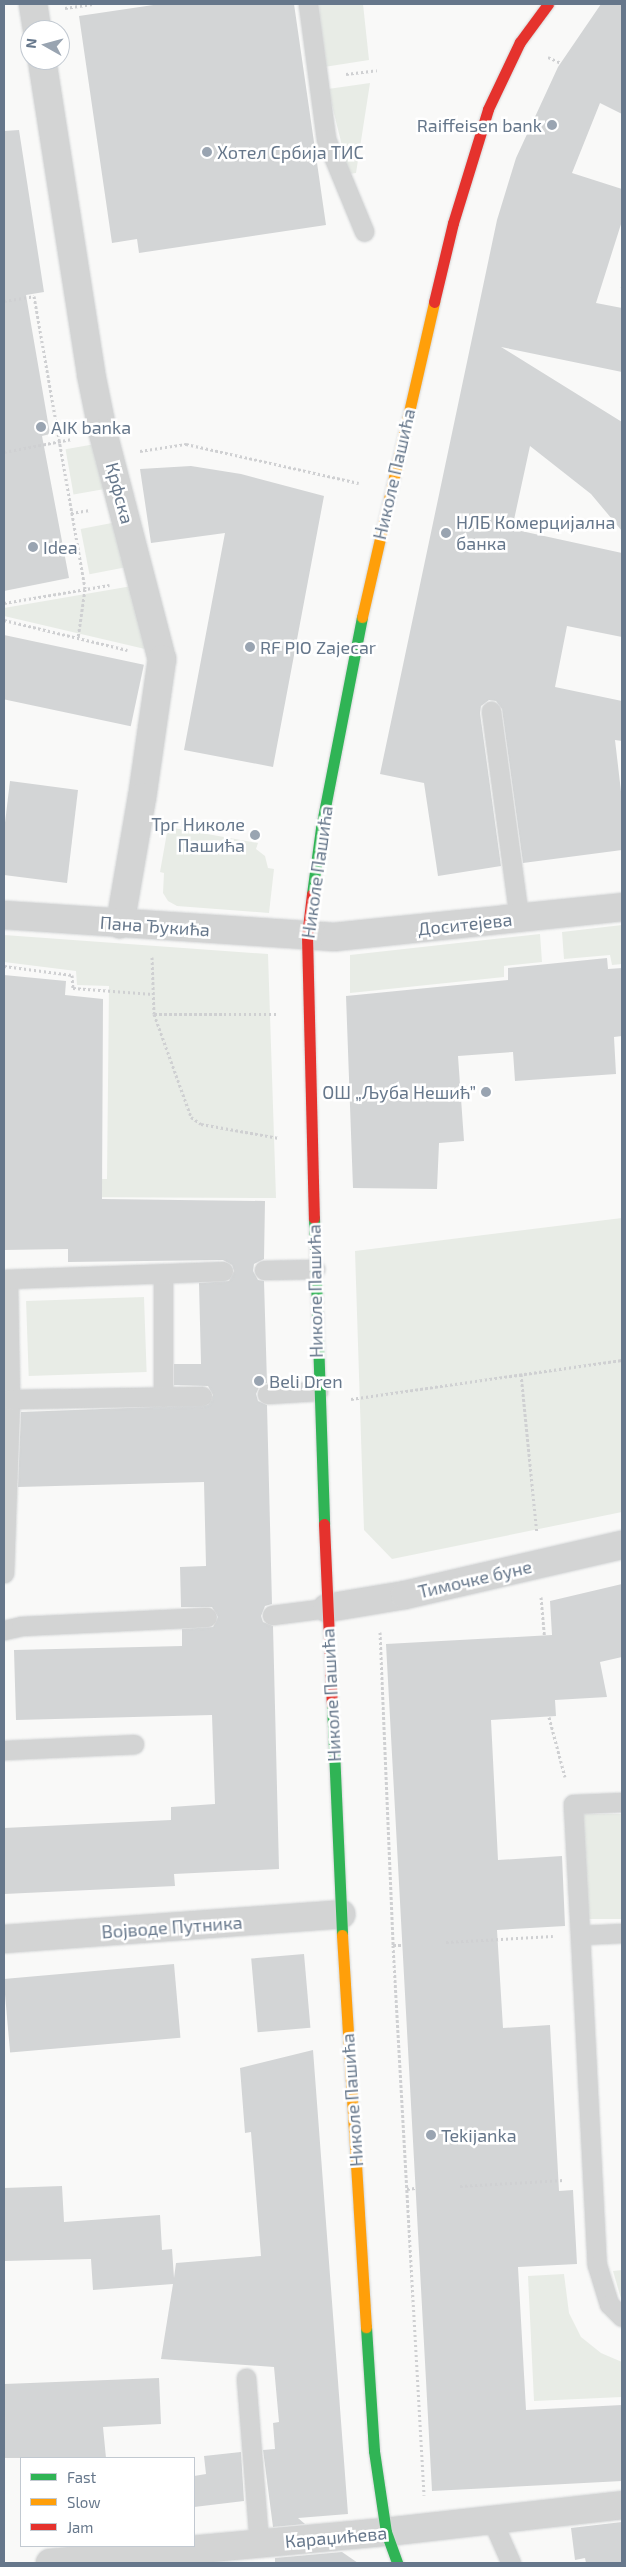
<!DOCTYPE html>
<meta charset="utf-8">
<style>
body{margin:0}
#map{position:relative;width:626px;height:2567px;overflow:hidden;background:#f9f9f8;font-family:"Exo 2",sans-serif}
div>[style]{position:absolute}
.green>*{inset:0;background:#e8ece6;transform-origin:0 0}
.building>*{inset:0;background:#d3d5d6;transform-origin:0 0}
.path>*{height:3px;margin-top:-1.5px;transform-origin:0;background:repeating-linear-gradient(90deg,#cfd0d2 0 2.5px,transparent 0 5px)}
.roads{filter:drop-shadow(0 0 1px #d4d6d7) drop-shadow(0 0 1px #d4d6d7)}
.lane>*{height:19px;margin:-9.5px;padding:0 9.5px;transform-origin:9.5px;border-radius:9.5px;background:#d3d4d4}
.street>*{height:28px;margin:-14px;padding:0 14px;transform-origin:14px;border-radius:14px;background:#d3d4d4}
.fast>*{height:11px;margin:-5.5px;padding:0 5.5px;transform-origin:5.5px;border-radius:5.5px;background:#30b455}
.slow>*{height:11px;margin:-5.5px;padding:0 5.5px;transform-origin:5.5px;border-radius:5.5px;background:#ff9f0a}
.jam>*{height:11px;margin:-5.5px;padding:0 5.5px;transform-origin:5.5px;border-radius:5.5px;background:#e5322d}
.dots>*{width:14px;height:14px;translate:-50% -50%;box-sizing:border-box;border:2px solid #fff;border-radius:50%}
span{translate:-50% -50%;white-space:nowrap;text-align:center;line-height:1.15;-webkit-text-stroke:5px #fff;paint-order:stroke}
.poi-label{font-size:18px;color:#66778b}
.right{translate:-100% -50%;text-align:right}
.left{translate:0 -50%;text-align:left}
.street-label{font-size:18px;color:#66778b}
.frame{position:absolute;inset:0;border:5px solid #66778b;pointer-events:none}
.legend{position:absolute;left:20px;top:2457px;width:175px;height:90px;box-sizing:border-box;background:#fff;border:1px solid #c2c9d1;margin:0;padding:6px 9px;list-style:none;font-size:15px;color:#66778b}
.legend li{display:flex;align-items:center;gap:10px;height:25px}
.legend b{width:25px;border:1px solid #c2c9d1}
.north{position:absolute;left:20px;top:20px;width:50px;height:50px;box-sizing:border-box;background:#fff;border:1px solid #c2c9d1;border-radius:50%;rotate:277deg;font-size:14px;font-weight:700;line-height:20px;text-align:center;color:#66778b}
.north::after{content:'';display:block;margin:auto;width:18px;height:22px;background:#99a4b1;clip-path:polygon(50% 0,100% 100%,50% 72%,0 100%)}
</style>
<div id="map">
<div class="green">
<i style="clip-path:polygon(319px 4px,363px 4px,369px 60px,324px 67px)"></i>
<i style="clip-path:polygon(370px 83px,356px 173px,349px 174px,328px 89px)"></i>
<i style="left:101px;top:443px;width:46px;height:36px;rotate:80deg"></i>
<i style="left:117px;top:522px;width:46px;height:37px;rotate:79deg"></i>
<i style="clip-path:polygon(132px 586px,145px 649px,4px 616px,4px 608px)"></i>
<i style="clip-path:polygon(168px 827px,258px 843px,256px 849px,265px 856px,268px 868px,274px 869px,269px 913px,177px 906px,168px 901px,163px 893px,164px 873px,160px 872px)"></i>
<i style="clip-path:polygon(622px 925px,622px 964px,612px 965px,610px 955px,564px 959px,562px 932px)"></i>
<i style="clip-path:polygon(540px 934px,542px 962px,504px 966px,504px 977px,350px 993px,350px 955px)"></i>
<i style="clip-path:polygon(4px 935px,268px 954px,276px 1198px,72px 1197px,72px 1179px,107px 1179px,109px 986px,77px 985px,76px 971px,4px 962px)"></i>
<i style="clip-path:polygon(622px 1218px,622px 1512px,392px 1559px,364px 1530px,355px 1251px)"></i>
<i style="left:144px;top:1297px;width:75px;height:118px;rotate:88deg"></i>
<i style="left:622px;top:1814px;width:105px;height:40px;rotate:90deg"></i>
<i style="clip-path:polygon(622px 2270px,622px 2302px,613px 2271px)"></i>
<i style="clip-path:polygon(564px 2274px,569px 2313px,581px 2337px,601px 2353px,622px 2362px,622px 2397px,534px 2401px,528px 2276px)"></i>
</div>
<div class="building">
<i style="clip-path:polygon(160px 4px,294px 4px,326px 225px,139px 253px,137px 239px,112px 243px,79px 16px)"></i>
<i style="clip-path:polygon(601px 4px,622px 4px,622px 114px,600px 103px,572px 173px,622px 189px,622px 221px,596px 303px,622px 308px,622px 372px,501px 347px,622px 422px,622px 531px,591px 494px,530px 446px,512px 529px,622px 553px,622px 637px,567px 626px,555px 687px,622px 701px,622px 741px,615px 740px,622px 800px,622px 850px,523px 863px,502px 709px,496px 701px,489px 700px,481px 706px,480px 713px,501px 866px,438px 876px,424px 783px,380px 774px,497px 220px,516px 158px,558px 67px)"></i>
<i style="clip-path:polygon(19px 130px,44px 292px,26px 295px,50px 434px,42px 436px,69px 578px,4px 591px,4px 131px)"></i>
<i style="clip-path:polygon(191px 466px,241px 474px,324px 496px,273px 767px,184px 750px,225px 533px,151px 543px,140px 469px)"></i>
<i style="left:4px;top:635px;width:143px;height:63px;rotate:12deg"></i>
<i style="clip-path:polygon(10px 781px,78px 790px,67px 883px,4px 875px,4px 831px)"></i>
<i style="clip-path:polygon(607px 958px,608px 969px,622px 968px,622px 1036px,614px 1037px,616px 1074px,515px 1081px,513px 1052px,458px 1056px,464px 1141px,439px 1143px,437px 1189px,353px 1188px,346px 996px,508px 980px,508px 968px)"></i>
<i style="clip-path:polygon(4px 975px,66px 981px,65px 995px,103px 999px,102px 1199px,265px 1201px,264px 1259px,254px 1264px,253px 1271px,258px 1280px,264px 1281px,267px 1383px,260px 1385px,256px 1394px,258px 1401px,267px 1405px,272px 1604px,265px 1606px,261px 1616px,263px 1622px,273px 1626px,279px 1869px,174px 1874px,175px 1886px,4px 1894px,4px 1828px,171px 1820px,171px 1807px,215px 1804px,212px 1715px,16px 1720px,14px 1650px,182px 1646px,182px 1629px,213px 1627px,218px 1617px,212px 1607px,181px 1607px,180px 1567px,206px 1566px,204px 1482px,18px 1487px,21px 1412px,208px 1405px,213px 1395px,208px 1386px,174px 1385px,174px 1364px,201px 1364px,199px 1283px,229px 1281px,234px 1271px,232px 1265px,223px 1260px,68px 1262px,68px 1249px,4px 1250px)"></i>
<i style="clip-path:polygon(622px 1584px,622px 1657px,600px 1662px,607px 1697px,555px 1700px,556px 1716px,491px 1720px,498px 1860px,562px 1856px,565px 1926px,497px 1930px,503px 2028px,550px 2025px,559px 2191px,573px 2190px,577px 2264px,518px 2267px,526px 2410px,622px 2405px,622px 2481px,432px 2491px,386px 1644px,552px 1635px,550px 1601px)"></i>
<i style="left:304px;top:1954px;width:74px;height:53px;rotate:85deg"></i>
<i style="left:174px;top:1964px;width:74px;height:171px;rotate:85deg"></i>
<i style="clip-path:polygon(313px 2050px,348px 2514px,298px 2518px,305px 2524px,273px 2527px,263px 2450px,275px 2449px,273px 2423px,279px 2422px,274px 2367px,161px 2359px,173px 2284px,93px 2290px,91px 2259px,4px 2261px,4px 2188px,62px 2186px,64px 2222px,160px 2215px,162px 2250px,172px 2249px,174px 2278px,176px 2263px,261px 2256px,251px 2132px,245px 2133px,240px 2068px)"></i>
<i style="clip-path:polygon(159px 2378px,161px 2424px,103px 2427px,106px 2458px,4px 2458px,4px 2384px)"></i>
<i style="clip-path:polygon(241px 2452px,244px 2501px,194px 2507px,194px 2476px,206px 2474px,204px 2456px)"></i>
<i style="clip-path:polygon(622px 2522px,622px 2563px,586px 2563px,585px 2558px,575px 2560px,571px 2528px)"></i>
<i style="clip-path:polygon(342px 2552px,358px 2563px,275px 2563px,275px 2558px)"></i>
</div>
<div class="path">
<i style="left:65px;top:8px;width:28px;rotate:-8deg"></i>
<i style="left:548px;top:57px;width:14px;rotate:25deg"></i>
<i style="left:346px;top:74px;width:31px;rotate:-7deg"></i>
<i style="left:622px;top:288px;width:1px;rotate:-90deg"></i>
<i style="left:4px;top:301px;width:30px;rotate:-9deg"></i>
<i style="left:34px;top:296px;width:297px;rotate:80.1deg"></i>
<i style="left:85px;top:589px;width:49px;rotate:98.1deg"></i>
<i style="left:140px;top:451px;width:47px;rotate:-8.7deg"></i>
<i style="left:186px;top:444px;width:177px;rotate:12.7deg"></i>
<i style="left:4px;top:452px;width:69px;rotate:-10.8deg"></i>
<i style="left:71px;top:513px;width:19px;rotate:-9deg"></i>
<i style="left:4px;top:603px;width:107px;rotate:-9.7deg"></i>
<i style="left:4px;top:620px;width:127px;rotate:13.7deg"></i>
<i style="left:152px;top:957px;width:57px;rotate:88deg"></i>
<i style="left:154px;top:1014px;width:109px;rotate:70.2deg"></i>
<i style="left:191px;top:1117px;width:12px;rotate:35deg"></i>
<i style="left:201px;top:1124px;width:79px;rotate:10.2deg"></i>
<i style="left:4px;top:966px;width:69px;rotate:7.5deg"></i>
<i style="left:72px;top:975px;width:13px;rotate:86deg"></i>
<i style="left:73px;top:988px;width:80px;rotate:4.3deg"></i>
<i style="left:154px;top:1014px;width:122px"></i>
<i style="left:521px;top:1374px;width:160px;rotate:84.3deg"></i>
<i style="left:351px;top:1399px;width:274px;rotate:-8.2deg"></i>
<i style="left:541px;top:1597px;width:38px;rotate:85deg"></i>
<i style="left:380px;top:1632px;width:313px;rotate:87.6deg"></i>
<i style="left:393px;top:1945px;width:551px;rotate:86.77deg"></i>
<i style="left:549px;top:1717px;width:62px;rotate:75.1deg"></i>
<i style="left:446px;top:1942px;width:107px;rotate:-3.2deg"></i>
<i style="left:393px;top:1945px;width:9px"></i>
<i style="left:460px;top:2186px;width:104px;rotate:-3.3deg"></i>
<i style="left:407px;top:2189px;width:8px;rotate:-7deg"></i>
</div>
<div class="roads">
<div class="lane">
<i style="left:308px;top:4px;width:136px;rotate:82.4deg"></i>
<i style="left:326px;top:139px;width:100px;rotate:67.6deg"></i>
<i style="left:491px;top:711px;width:209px;rotate:82.3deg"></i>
<i style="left:264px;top:1270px;width:51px;rotate:-1.1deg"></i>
<i style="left:267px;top:1394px;width:51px;rotate:-3.4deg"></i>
<i style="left:163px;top:1397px;width:123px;rotate:-90deg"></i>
<i style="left:10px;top:1399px;width:120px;rotate:-91deg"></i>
<i style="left:8px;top:1279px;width:215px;rotate:-2.1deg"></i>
<i style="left:4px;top:1573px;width:174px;rotate:-88deg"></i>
<i style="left:10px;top:1399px;width:192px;rotate:-0.9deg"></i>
<i style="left:272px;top:1615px;width:55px;rotate:-7.3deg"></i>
<i style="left:4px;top:1630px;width:17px;rotate:-13deg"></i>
<i style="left:21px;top:1626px;width:186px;rotate:-2.8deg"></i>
<i style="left:4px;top:1750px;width:130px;rotate:-2.6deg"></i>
<i style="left:622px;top:1933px;width:42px;rotate:177.3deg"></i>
<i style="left:580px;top:1935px;width:330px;rotate:87.1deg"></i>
<i style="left:597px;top:2265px;width:41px;rotate:72.9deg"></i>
<i style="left:609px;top:2304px;width:18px;rotate:45deg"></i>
<i style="left:580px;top:1935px;width:131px;rotate:-93.1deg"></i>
<i style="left:573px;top:1804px;width:49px;rotate:-2.3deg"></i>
<i style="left:246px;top:2378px;width:167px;rotate:85.5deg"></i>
<i style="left:492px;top:2520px;width:47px;rotate:66.2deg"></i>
</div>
<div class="street">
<i style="left:33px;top:4px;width:26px;rotate:81deg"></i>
<i style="left:42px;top:60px;width:318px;rotate:81.1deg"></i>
<i style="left:91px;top:374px;width:60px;rotate:78.5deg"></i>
<i style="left:103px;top:433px;width:234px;rotate:75.4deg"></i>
<i style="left:162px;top:659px;width:139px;rotate:98.2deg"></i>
<i style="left:142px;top:797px;width:129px;rotate:99.8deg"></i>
<i style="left:4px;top:915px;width:331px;rotate:3.8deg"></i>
<i style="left:334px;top:937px;width:290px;rotate:-5.9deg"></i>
<i style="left:327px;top:1608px;width:79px;rotate:-9.5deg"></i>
<i style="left:405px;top:1595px;width:223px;rotate:-13deg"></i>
<i style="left:4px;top:1939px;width:338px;rotate:-4.2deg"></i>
<i style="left:50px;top:2563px;width:337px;rotate:-5.3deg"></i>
<i style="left:386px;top:2532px;width:238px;rotate:-6.5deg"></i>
</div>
<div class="fast">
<i style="left:312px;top:894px;width:67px;rotate:-82.2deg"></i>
<i style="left:321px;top:828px;width:215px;rotate:-79deg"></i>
<i style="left:314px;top:1218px;width:306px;rotate:88.1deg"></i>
<i style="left:332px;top:1704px;width:231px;rotate:87.5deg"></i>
<i style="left:366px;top:2327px;width:124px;rotate:86.3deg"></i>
<i style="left:374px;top:2451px;width:82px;rotate:81.6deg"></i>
<i style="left:386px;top:2532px;width:33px;rotate:70deg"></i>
</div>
<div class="slow">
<i style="left:362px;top:617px;width:323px;rotate:-77.1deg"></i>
<i style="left:342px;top:1935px;width:393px;rotate:86.5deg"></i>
</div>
<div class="jam">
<i style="left:434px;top:302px;width:81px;rotate:-76.5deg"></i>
<i style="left:453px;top:223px;width:119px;rotate:-72.9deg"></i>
<i style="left:488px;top:109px;width:74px;rotate:-64.5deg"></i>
<i style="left:520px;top:42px;width:47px;rotate:-53.6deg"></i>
<i style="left:312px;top:894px;width:42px;rotate:96.8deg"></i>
<i style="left:307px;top:936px;width:282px;rotate:88.6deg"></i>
<i style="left:324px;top:1524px;width:180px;rotate:87.5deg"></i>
</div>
</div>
<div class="dots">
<i style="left:552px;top:125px;background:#99a4b1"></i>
<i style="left:207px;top:152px;background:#99a4b1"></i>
<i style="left:41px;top:427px;background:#99a4b1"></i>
<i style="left:446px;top:533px;background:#99a4b1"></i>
<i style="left:33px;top:547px;background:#99a4b1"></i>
<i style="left:250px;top:647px;background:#99a4b1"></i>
<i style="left:255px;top:835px;background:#99a4b1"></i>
<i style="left:486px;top:1092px;background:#99a4b1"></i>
<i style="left:259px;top:1381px;background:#99a4b1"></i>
<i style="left:431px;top:2135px;background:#99a4b1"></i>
</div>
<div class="poi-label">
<span class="right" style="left:542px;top:125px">Raiffeisen bank</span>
<span class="left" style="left:217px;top:152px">Хотел Србија ТИС</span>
<span class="left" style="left:51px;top:427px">AIK banka</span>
<span class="left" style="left:456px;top:533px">НЛБ Комерцијална<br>банка</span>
<span class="left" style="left:43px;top:547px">Idea</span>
<span class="left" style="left:260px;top:647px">RF PIO Zajecar</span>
<span class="right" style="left:245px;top:835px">Трг Николе<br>Пашића</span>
<span class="right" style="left:476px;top:1092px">ОШ „Љуба Нешић”</span>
<span class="left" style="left:269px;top:1381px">Beli Dren</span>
<span class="left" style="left:441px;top:2135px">Tekijanka</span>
</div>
<div class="street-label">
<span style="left:394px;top:474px;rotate:-77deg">Николе Пашића</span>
<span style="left:120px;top:493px;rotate:75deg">Крфска</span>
<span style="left:317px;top:872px;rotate:-82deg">Николе Пашића</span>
<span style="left:465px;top:924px;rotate:-6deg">Доситејева</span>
<span style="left:155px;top:926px;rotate:4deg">Пана Ђукића</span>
<span style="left:315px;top:1291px;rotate:-91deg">Николе Пашића</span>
<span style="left:475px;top:1579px;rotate:-13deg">Тимочке буне</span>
<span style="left:331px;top:1695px;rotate:-93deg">Николе Пашића</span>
<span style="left:172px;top:1927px;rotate:-4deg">Војводе Путника</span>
<span style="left:352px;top:2100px;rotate:-94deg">Николе Пашића</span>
<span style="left:336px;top:2537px;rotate:-5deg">Караџићева</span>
</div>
<div class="frame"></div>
<ul class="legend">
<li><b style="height:6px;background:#30b455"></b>Fast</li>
<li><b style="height:6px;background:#ff9f0a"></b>Slow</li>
<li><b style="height:6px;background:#e5322d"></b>Jam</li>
</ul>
<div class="north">N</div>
</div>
